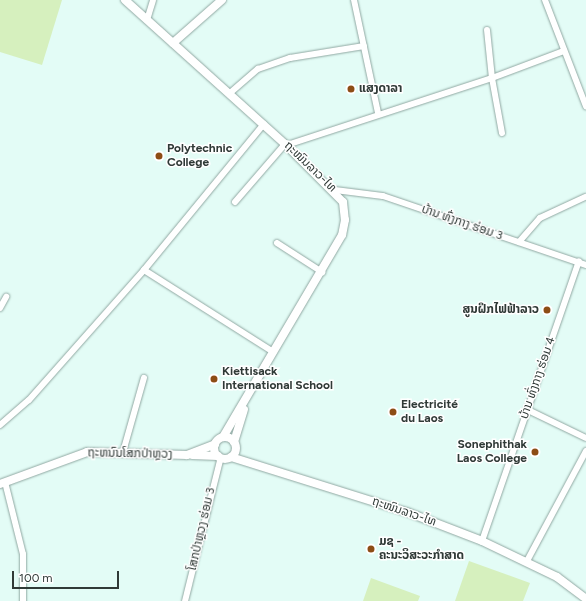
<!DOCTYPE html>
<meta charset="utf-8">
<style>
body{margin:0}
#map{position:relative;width:586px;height:601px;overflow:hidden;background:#e3fcf6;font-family:Figtree,"Noto Sans Lao",sans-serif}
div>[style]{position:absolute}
.green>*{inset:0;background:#d6f0be}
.roads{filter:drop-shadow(0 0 1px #90a8a2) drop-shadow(0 0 1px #90a8a2)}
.street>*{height:6px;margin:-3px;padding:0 3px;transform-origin:3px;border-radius:3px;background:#fff}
.secondary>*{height:8px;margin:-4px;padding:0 4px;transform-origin:4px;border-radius:4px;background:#fff}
.secondary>.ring{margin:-4px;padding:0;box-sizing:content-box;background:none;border:8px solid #fff;border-radius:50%}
.dots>*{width:11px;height:11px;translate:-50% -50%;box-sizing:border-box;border:2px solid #fff;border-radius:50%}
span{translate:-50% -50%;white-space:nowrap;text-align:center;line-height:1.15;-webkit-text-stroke:3px #fff;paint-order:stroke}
.poi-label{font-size:12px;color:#303a37;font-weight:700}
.left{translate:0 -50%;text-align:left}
.right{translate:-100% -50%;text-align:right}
.street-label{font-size:12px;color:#303a37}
.scale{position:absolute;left:12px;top:571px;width:107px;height:18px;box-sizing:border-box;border:2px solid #303a37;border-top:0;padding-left:5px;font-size:12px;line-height:14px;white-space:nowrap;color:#303a37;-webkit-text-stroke:3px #fff;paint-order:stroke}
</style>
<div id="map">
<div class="green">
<i style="clip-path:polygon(0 0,62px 0,42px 65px,0 52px)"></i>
<i style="clip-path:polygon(469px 561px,530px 583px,523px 601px,455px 601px)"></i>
<i style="clip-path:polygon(371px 578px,420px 596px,418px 601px,363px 601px)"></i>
</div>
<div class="roads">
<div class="street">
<i style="left:354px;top:0;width:116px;rotate:78deg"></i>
<i style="left:545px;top:0;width:114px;rotate:68.9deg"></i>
<i style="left:147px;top:20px;width:21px;rotate:-73deg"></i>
<i style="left:487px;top:30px;width:48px;rotate:84.1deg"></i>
<i style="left:492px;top:78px;width:77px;rotate:-20.6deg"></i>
<i style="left:230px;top:93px;width:37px;rotate:-41deg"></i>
<i style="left:258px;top:69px;width:34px;rotate:-19deg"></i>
<i style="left:290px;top:58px;width:75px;rotate:-9.2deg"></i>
<i style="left:287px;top:145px;width:216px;rotate:-18.1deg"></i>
<i style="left:492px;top:78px;width:56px;rotate:79.7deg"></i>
<i style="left:335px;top:190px;width:48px;rotate:7.1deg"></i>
<i style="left:383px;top:196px;width:214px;rotate:18.8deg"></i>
<i style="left:235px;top:202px;width:77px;rotate:-49.2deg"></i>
<i style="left:519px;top:242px;width:32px;rotate:-49deg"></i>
<i style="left:540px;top:218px;width:50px;rotate:-25deg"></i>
<i style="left:277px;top:243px;width:54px;rotate:32.8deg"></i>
<i style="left:144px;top:270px;width:153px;rotate:32.4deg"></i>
<i style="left:0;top:308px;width:13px;rotate:-61deg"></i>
<i style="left:528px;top:410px;width:64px;rotate:25.8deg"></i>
<i style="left:0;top:425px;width:38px;rotate:-41deg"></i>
<i style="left:29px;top:400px;width:174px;rotate:-48.5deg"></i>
<i style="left:144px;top:270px;width:189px;rotate:-50.6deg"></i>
<i style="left:123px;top:452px;width:77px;rotate:-74.2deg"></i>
<i style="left:5px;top:482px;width:74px;rotate:76deg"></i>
<i style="left:23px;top:554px;width:47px;rotate:90deg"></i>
<i style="left:482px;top:541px;width:296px;rotate:-70.9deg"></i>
<i style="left:527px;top:561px;width:125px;rotate:-61.8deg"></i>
<i style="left:185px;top:601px;width:148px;rotate:-76deg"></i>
</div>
<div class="secondary">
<i style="left:125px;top:0;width:215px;rotate:42deg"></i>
<i style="left:285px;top:144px;width:82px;rotate:45deg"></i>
<i style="left:343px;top:202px;width:18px;rotate:84deg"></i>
<i style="left:345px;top:220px;width:15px;rotate:101deg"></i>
<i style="left:342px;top:235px;width:234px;rotate:120.5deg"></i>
<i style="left:173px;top:43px;width:65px;rotate:-41.3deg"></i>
<i class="ring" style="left:214px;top:437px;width:14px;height:14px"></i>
<i style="left:234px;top:442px;width:34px;rotate:-73deg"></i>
<i style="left:192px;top:455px;width:26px;rotate:2deg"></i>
<i style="left:231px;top:457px;width:184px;rotate:17.4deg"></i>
<i style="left:407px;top:512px;width:80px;rotate:21.1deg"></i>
<i style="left:482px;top:541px;width:83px;rotate:25.6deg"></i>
<i style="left:557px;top:577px;width:36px;rotate:37deg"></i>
<i style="left:0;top:484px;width:93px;rotate:-20.2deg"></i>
<i style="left:87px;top:452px;width:100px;rotate:1.7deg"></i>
<i style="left:187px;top:455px;width:30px;rotate:-21deg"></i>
</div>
</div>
<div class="dots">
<i style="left:351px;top:89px;background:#8d4d15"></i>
<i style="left:159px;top:156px;background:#8d4d15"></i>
<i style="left:547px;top:310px;background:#8d4d15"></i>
<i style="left:214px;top:379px;background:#8d4d15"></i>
<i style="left:393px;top:412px;background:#8d4d15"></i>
<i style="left:535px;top:452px;background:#8d4d15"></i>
<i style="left:371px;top:549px;background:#8d4d15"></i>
</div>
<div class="poi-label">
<span class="left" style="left:359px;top:89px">ແສງດາລາ</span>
<span class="left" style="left:167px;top:156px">Polytechnic<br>College</span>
<span class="right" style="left:539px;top:310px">ສູນຝຶກໄຟຟ້າລາວ</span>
<span class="left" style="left:222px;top:379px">Kiettisack<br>International School</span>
<span class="left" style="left:401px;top:412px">Electricité<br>du Laos</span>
<span class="right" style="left:527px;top:452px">Sonephithak<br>Laos College</span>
<span class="left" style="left:379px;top:549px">ມຊ -<br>ຄະນະວິສະວະກຳສາດ</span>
</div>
<div class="street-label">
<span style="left:310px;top:167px;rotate:44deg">ຖະໜົນລາວ-ໄທ</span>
<span style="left:462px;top:223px;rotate:19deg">ບ້ານ ທົ່ງກາງ ຮ່ອມ 3</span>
<span style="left:538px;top:378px;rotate:-71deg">ບ້ານ ທົ່ງກາງ ຮ່ອມ 4</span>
<span style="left:130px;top:454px;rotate:1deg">ຖະຫນົນໂສກປ່າຫຼວງ</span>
<span style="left:404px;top:512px;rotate:19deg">ຖະໜົນລາວ-ໄທ</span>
<span style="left:202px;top:529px;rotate:-77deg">ໂສກປ່າຫຼວງ ຮ່ອມ 3</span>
</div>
<div class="scale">100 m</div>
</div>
